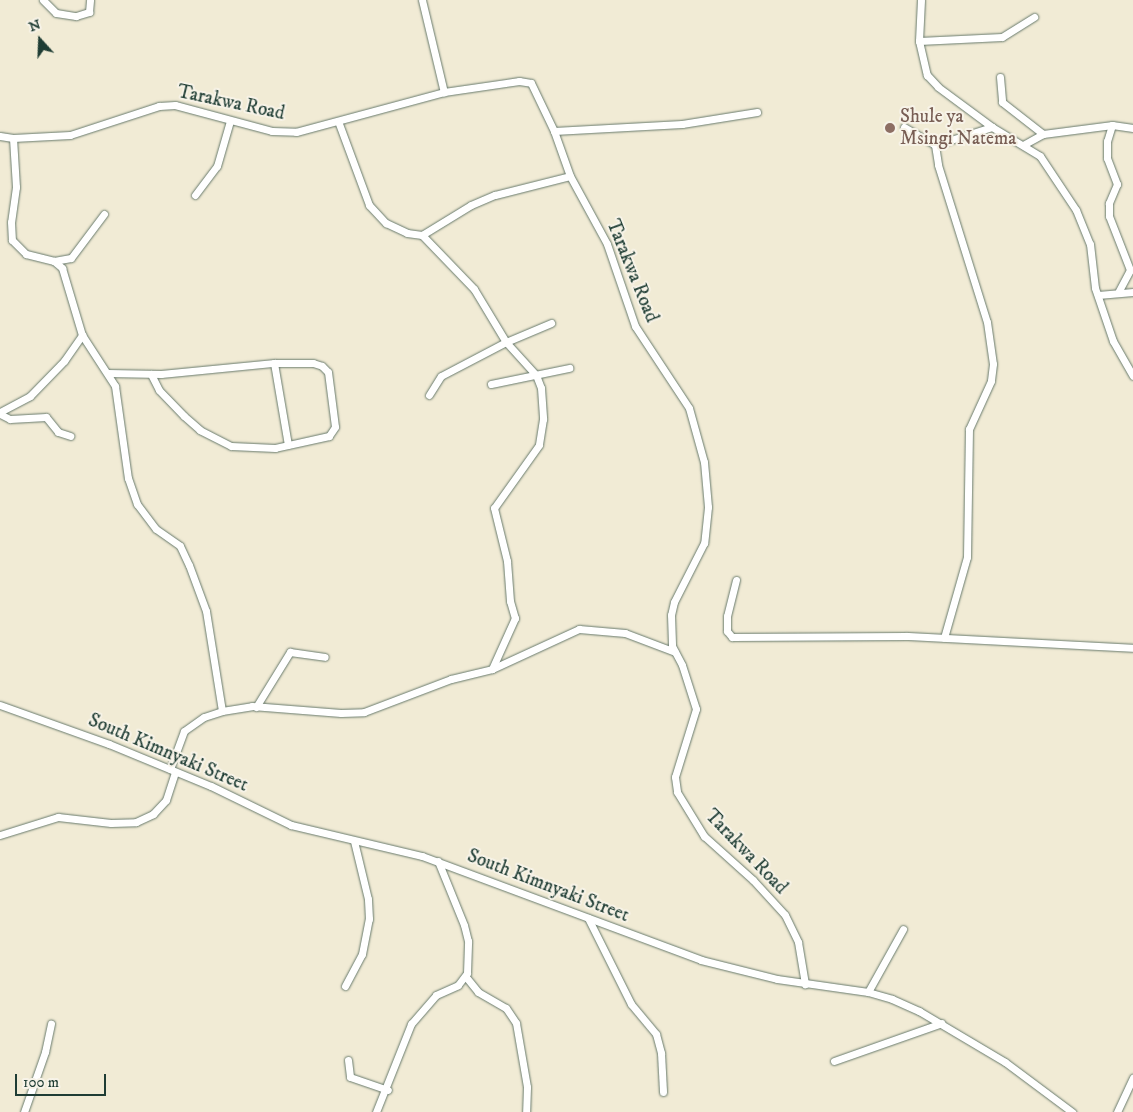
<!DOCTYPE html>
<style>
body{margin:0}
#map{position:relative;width:1133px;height:1112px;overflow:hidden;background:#f1ebd5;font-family:"IM FELL DW Pica",serif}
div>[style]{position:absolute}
.roads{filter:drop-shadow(0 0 1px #687a6c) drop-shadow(0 0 1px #687a6c)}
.minor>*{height:7px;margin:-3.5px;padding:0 3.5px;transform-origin:3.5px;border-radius:3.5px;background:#fff}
.dots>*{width:14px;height:14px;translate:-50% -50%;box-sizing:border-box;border:2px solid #f7f3e8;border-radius:50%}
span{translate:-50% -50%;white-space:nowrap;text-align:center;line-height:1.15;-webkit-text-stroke:4px #f7f3e8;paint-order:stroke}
.street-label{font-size:19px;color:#1f3d34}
.education-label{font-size:19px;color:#785e54}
.left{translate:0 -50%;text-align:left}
.north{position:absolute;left:15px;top:15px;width:50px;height:50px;-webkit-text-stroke:4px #f7f3e8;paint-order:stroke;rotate:340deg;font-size:14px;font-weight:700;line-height:20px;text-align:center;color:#1f3d34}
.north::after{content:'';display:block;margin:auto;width:18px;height:22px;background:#1f3d34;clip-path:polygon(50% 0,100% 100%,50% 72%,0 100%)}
.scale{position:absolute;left:15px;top:1074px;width:91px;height:22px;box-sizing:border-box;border:2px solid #1f3d34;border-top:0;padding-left:6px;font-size:15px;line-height:18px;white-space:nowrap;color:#1f3d34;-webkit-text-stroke:4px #f7f3e8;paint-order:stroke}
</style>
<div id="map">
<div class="roads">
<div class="minor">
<i style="left:43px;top:0;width:18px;rotate:45deg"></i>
<i style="left:56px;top:13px;width:20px;rotate:9deg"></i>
<i style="left:76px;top:16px;width:14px;rotate:-17deg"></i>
<i style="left:89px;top:12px;width:12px;rotate:-85deg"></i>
<i style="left:422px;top:0;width:95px;rotate:76.6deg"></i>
<i style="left:921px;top:0;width:41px;rotate:92.8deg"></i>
<i style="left:919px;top:41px;width:35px;rotate:77deg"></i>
<i style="left:927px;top:75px;width:16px;rotate:47deg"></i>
<i style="left:938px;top:87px;width:67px;rotate:36.5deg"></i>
<i style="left:992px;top:127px;width:56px;rotate:31.1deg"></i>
<i style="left:1040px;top:156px;width:65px;rotate:56.3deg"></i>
<i style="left:1076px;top:210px;width:37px;rotate:68deg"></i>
<i style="left:1090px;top:244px;width:44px;rotate:83.5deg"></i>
<i style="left:1095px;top:288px;width:56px;rotate:71.2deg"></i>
<i style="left:1113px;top:341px;width:40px;rotate:60.3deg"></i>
<i style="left:919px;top:41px;width:83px;rotate:-2.8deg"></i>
<i style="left:1002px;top:37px;width:38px;rotate:-32deg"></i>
<i style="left:1000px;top:77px;width:25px;rotate:85deg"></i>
<i style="left:1002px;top:102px;width:52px;rotate:38deg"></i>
<i style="left:338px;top:121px;width:90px;rotate:69.7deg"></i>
<i style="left:369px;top:205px;width:25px;rotate:47deg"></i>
<i style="left:386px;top:223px;width:23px;rotate:25deg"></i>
<i style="left:407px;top:233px;width:15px;rotate:8deg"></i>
<i style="left:422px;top:235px;width:57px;rotate:-31.5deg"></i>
<i style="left:471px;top:205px;width:26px;rotate:-23deg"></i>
<i style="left:495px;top:195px;width:77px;rotate:-14.2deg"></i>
<i style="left:1112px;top:125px;width:17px;rotate:107deg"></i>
<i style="left:1107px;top:141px;width:17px;rotate:90deg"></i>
<i style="left:1107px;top:158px;width:28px;rotate:69deg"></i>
<i style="left:1117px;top:184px;width:21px;rotate:113deg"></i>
<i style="left:1109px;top:203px;width:13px;rotate:90deg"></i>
<i style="left:1109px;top:216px;width:58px;rotate:68.7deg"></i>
<i style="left:1130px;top:270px;width:24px;rotate:118deg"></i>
<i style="left:904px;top:127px;width:36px;rotate:30deg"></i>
<i style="left:935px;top:145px;width:60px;rotate:-17.5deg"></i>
<i style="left:554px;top:131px;width:128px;rotate:-3.1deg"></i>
<i style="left:682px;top:124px;width:76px;rotate:-9.1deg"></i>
<i style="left:0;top:136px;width:13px;rotate:9deg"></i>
<i style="left:13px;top:138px;width:57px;rotate:-3deg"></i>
<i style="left:70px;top:135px;width:94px;rotate:-18deg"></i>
<i style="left:159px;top:106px;width:16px;rotate:-4deg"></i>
<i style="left:175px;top:105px;width:100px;rotate:15deg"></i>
<i style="left:272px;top:131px;width:24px;rotate:2deg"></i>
<i style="left:296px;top:132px;width:153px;rotate:-15.1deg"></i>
<i style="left:444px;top:92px;width:76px;rotate:-8.3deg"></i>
<i style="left:519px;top:81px;width:12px;rotate:9deg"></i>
<i style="left:531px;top:83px;width:53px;rotate:64.4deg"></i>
<i style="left:554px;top:131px;width:48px;rotate:70.4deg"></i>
<i style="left:570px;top:176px;width:77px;rotate:61.4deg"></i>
<i style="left:607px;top:244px;width:87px;rotate:71.1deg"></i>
<i style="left:635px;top:326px;width:98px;rotate:56.6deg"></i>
<i style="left:689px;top:408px;width:56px;rotate:74.5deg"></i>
<i style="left:704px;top:462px;width:45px;rotate:84.9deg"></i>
<i style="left:708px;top:507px;width:36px;rotate:96deg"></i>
<i style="left:704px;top:543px;width:66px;rotate:117deg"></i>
<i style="left:674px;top:602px;width:13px;rotate:103deg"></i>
<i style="left:671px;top:615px;width:31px;rotate:88deg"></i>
<i style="left:672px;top:646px;width:21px;rotate:62deg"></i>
<i style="left:682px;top:665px;width:46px;rotate:72.3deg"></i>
<i style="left:696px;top:709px;width:71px;rotate:107.2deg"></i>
<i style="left:675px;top:777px;width:15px;rotate:82deg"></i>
<i style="left:677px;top:792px;width:52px;rotate:58.5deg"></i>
<i style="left:704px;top:836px;width:66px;rotate:41.9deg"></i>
<i style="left:753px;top:880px;width:47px;rotate:47.6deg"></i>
<i style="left:785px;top:915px;width:30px;rotate:64deg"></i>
<i style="left:798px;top:942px;width:43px;rotate:80.5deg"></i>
<i style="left:13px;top:138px;width:49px;rotate:86.5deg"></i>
<i style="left:16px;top:187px;width:35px;rotate:98deg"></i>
<i style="left:11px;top:222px;width:18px;rotate:87deg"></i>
<i style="left:12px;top:240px;width:20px;rotate:45deg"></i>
<i style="left:26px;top:254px;width:29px;rotate:14deg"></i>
<i style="left:54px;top:261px;width:11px;rotate:41deg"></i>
<i style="left:62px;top:268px;width:70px;rotate:73.4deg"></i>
<i style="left:82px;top:335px;width:61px;rotate:57.1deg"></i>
<i style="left:115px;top:386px;width:93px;rotate:82deg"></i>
<i style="left:128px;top:478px;width:28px;rotate:71deg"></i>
<i style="left:137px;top:504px;width:31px;rotate:53deg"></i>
<i style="left:156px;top:529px;width:29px;rotate:35deg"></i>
<i style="left:180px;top:546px;width:21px;rotate:65deg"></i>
<i style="left:189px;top:565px;width:49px;rotate:69.7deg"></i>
<i style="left:206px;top:611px;width:101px;rotate:80.9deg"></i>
<i style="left:935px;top:145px;width:20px;rotate:81deg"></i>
<i style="left:938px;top:165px;width:164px;rotate:72.7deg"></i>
<i style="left:987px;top:322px;width:42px;rotate:81.9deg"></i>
<i style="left:993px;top:364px;width:17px;rotate:97deg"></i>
<i style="left:991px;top:381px;width:53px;rotate:114.6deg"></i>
<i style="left:969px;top:429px;width:128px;rotate:90.9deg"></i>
<i style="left:967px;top:557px;width:84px;rotate:105.9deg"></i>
<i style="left:1023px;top:145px;width:23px;rotate:-29deg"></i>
<i style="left:1043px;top:134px;width:70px;rotate:-7.4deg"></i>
<i style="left:1112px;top:125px;width:21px;rotate:8deg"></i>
<i style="left:195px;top:195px;width:36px;rotate:-53deg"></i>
<i style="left:217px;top:166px;width:47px;rotate:-73.9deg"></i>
<i style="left:422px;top:235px;width:75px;rotate:46.1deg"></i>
<i style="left:474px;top:289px;width:62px;rotate:58.9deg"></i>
<i style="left:506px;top:342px;width:45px;rotate:47.7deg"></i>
<i style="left:536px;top:375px;width:14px;rotate:69deg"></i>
<i style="left:541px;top:388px;width:31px;rotate:86deg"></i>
<i style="left:543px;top:419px;width:26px;rotate:99deg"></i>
<i style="left:539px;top:445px;width:77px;rotate:125.5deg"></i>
<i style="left:494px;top:508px;width:55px;rotate:76.2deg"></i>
<i style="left:507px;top:561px;width:40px;rotate:85.7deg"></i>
<i style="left:510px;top:601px;width:18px;rotate:74deg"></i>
<i style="left:515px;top:618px;width:56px;rotate:114.3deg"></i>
<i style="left:54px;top:261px;width:17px;rotate:-10deg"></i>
<i style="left:71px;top:258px;width:55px;rotate:-53.1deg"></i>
<i style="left:1098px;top:295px;width:35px;rotate:-5deg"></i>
<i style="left:274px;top:363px;width:83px;rotate:80.3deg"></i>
<i style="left:108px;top:373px;width:53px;rotate:1.1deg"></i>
<i style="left:161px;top:374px;width:114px;rotate:-5.6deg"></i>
<i style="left:274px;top:363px;width:39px"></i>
<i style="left:313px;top:363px;width:9px;rotate:18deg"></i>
<i style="left:322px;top:366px;width:8px;rotate:45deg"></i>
<i style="left:328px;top:372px;width:55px;rotate:82.7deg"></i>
<i style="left:335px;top:427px;width:11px;rotate:124deg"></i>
<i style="left:329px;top:436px;width:55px;rotate:167.5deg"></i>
<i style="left:275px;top:448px;width:44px;rotate:-177.4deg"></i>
<i style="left:231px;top:446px;width:35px;rotate:-153deg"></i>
<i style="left:200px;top:430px;width:21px;rotate:-139deg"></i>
<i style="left:184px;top:416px;width:36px;rotate:-134deg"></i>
<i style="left:159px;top:390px;width:18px;rotate:-117deg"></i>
<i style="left:491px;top:384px;width:80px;rotate:-11.6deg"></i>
<i style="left:429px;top:395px;width:22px;rotate:-58deg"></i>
<i style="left:441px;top:376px;width:73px;rotate:-27.6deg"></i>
<i style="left:506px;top:342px;width:49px;rotate:-22.9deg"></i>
<i style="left:0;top:412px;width:34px;rotate:-28deg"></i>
<i style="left:30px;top:396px;width:49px;rotate:-45.8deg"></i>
<i style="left:64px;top:361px;width:32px;rotate:-55deg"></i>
<i style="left:0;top:414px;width:11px;rotate:27deg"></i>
<i style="left:10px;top:419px;width:36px;rotate:-3deg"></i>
<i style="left:46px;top:417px;width:19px;rotate:51deg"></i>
<i style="left:58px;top:432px;width:13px;rotate:18deg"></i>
<i style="left:736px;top:580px;width:37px;rotate:104deg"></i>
<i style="left:727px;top:616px;width:15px;rotate:90deg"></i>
<i style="left:727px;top:631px;width:8px;rotate:50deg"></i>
<i style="left:732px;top:637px;width:175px;rotate:-0.3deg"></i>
<i style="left:907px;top:636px;width:226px;rotate:3deg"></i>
<i style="left:0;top:705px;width:116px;rotate:19.7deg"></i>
<i style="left:109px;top:744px;width:110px;rotate:22.4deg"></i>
<i style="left:211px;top:786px;width:89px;rotate:26deg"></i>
<i style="left:291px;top:825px;width:135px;rotate:13.3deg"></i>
<i style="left:422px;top:856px;width:298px;rotate:20.4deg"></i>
<i style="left:701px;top:960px;width:78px;rotate:14deg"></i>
<i style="left:777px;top:979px;width:92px;rotate:8.1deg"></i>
<i style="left:868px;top:992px;width:25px;rotate:16deg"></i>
<i style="left:892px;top:999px;width:30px;rotate:24deg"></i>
<i style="left:919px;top:1011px;width:100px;rotate:30.7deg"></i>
<i style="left:1005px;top:1062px;width:84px;rotate:36.7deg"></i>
<i style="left:256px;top:707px;width:65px;rotate:-58.3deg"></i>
<i style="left:290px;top:652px;width:35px;rotate:8deg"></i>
<i style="left:170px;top:769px;width:40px;rotate:-69.8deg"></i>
<i style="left:184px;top:731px;width:24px;rotate:-35deg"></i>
<i style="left:204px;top:717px;width:19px;rotate:-18deg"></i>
<i style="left:222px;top:711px;width:30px;rotate:-9deg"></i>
<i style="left:252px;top:706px;width:89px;rotate:4.5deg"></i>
<i style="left:341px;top:713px;width:23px;rotate:-2deg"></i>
<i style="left:364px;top:712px;width:93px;rotate:-20.8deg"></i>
<i style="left:451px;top:679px;width:42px;rotate:-13.7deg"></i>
<i style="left:492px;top:669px;width:96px;rotate:-24.7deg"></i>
<i style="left:579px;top:629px;width:46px;rotate:5deg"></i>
<i style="left:625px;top:633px;width:53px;rotate:20.8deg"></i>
<i style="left:0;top:835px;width:61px;rotate:-17.2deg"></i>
<i style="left:58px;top:817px;width:53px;rotate:6.5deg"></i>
<i style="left:111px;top:823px;width:25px;rotate:-2deg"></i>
<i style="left:136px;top:822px;width:19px;rotate:-25deg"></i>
<i style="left:153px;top:814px;width:19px;rotate:-47deg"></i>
<i style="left:166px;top:800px;width:29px;rotate:-72deg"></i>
<i style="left:588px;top:918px;width:96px;rotate:63.4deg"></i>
<i style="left:631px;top:1004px;width:39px;rotate:50deg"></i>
<i style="left:656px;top:1034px;width:20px;rotate:75deg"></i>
<i style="left:661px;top:1053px;width:39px;rotate:87deg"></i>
<i style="left:466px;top:977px;width:19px;rotate:51deg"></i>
<i style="left:478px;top:992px;width:32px;rotate:30deg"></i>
<i style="left:506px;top:1008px;width:18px;rotate:56deg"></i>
<i style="left:516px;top:1023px;width:65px;rotate:80.2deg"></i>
<i style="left:527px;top:1087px;width:25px;rotate:92deg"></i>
<i style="left:345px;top:986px;width:36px;rotate:-62deg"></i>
<i style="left:362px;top:954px;width:36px;rotate:-79deg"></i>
<i style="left:369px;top:919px;width:20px;rotate:-93deg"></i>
<i style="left:368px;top:899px;width:60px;rotate:-103.6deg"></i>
<i style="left:868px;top:992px;width:72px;rotate:-60.9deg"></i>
<i style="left:348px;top:1060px;width:17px;rotate:83deg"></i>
<i style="left:350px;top:1077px;width:40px;rotate:18.9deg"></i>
<i style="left:834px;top:1061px;width:114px;rotate:-19.4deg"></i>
<i style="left:24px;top:1112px;width:64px;rotate:-70.7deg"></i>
<i style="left:45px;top:1052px;width:29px;rotate:-78deg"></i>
<i style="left:376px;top:1112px;width:95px;rotate:-68.3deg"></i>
<i style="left:411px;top:1024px;width:38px;rotate:-49deg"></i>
<i style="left:436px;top:995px;width:24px;rotate:-24deg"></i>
<i style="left:458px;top:985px;width:15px;rotate:-53deg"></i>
<i style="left:467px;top:973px;width:32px;rotate:-88deg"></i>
<i style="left:468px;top:941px;width:16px;rotate:-104deg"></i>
<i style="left:464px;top:925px;width:69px;rotate:-112.1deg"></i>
<i style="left:1117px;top:1112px;width:38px;rotate:-65deg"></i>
</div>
</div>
<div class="dots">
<i style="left:890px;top:128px;background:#8d6e63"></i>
</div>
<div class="street-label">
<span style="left:231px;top:103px;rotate:12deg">Tarakwa Road</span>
<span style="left:632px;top:271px;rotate:68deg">Tarakwa Road</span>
<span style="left:168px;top:753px;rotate:23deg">South Kimnyaki Street</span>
<span style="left:746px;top:852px;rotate:46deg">Tarakwa Road</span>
<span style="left:548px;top:886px;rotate:21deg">South Kimnyaki Street</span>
</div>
<div class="education-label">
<span class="left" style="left:900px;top:128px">Shule ya<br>Msingi Natema</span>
</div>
<div class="north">N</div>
<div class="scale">100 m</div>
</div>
